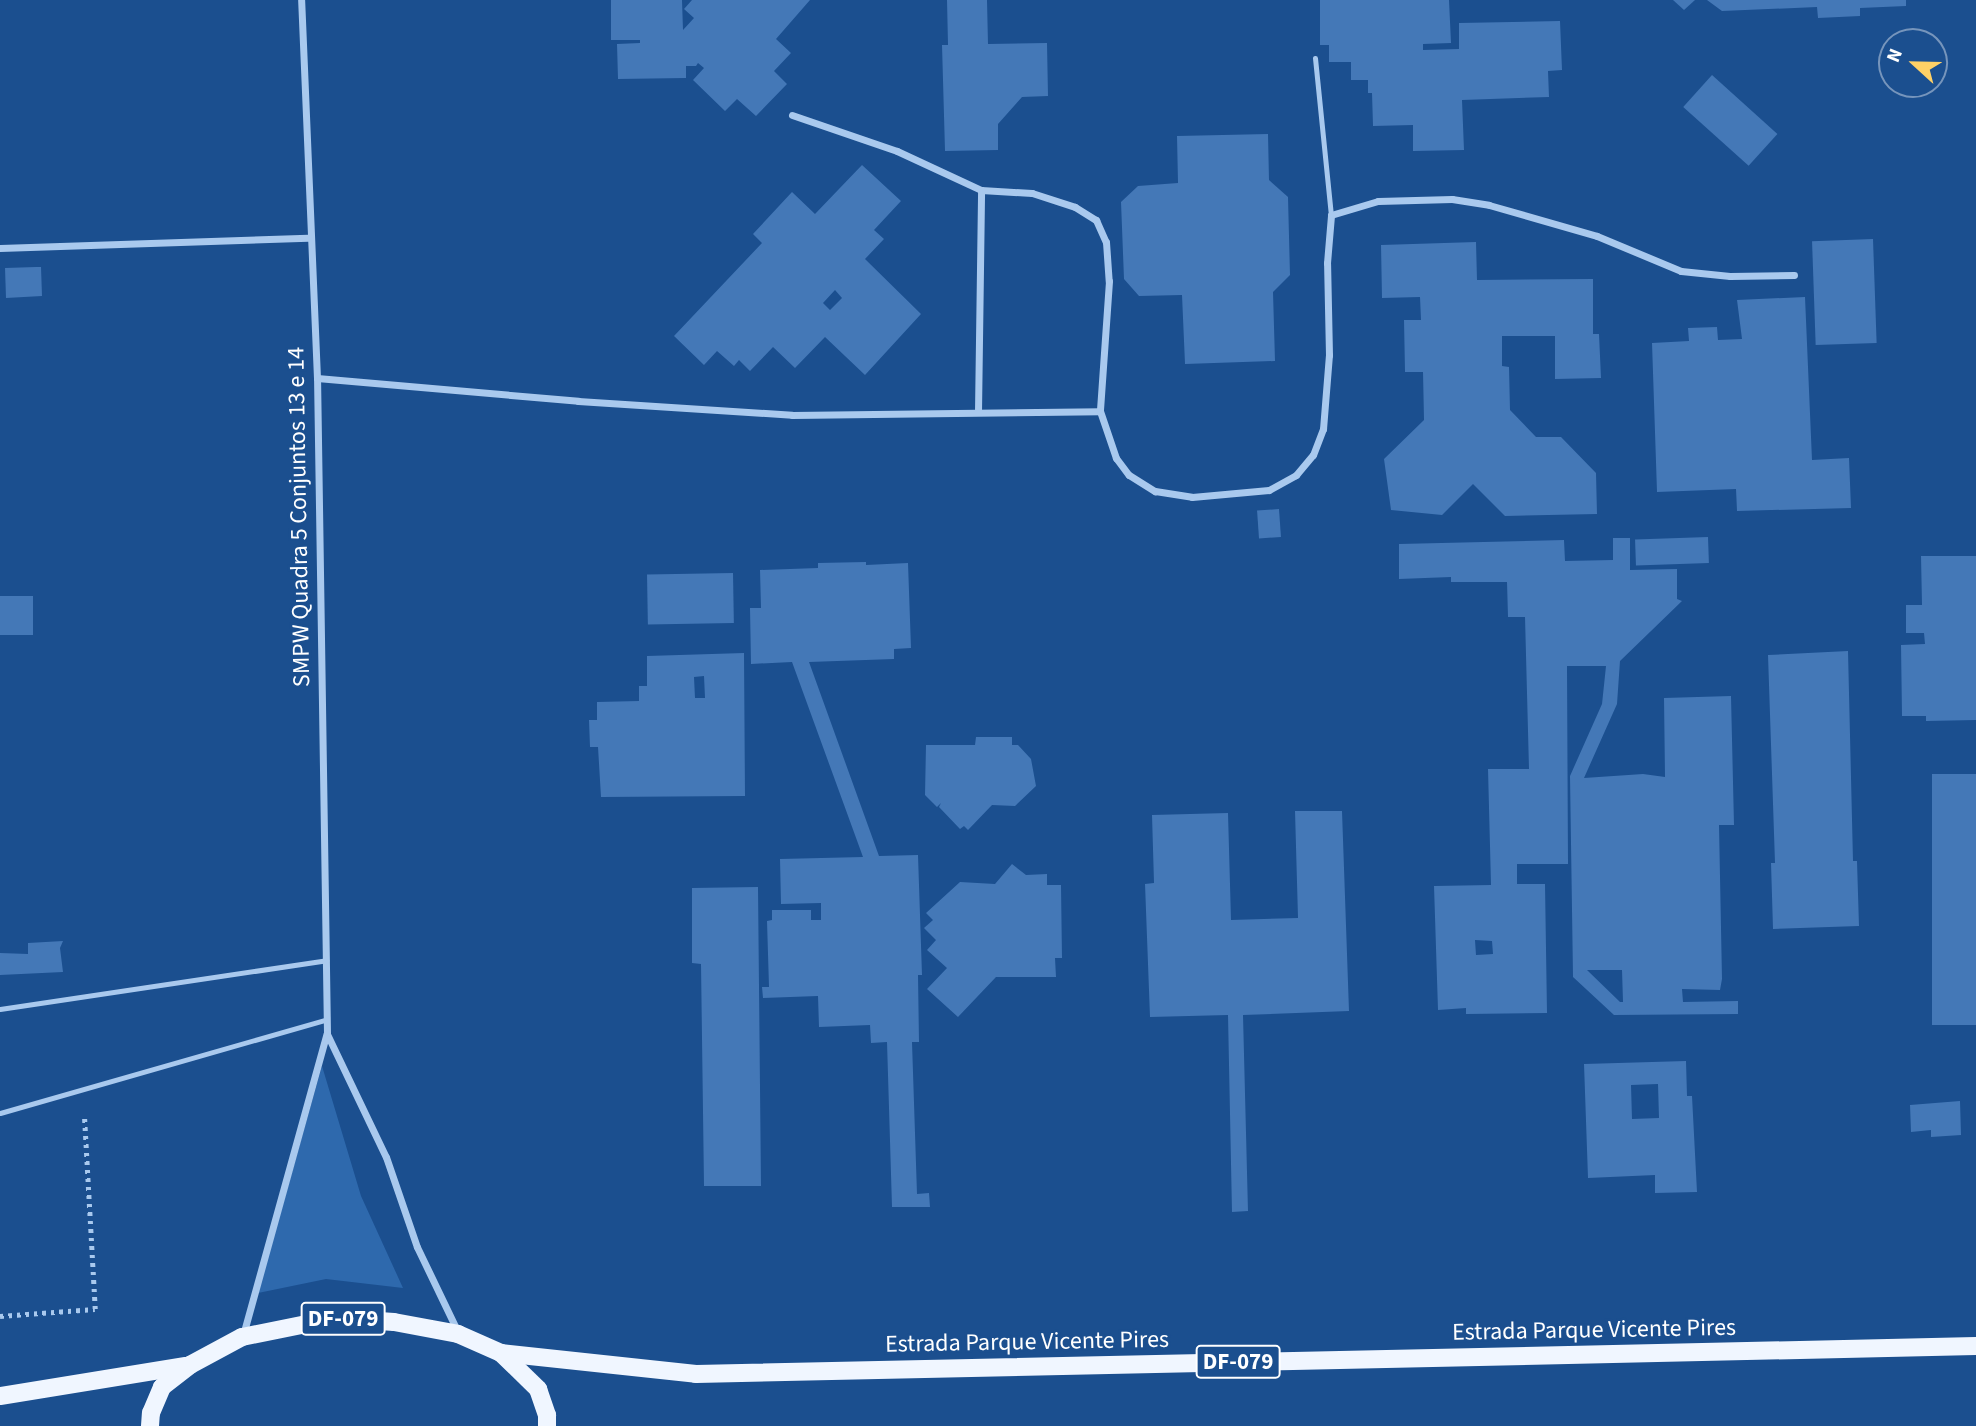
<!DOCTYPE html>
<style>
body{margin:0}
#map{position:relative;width:1976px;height:1426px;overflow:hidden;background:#1b4f8f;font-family:"Source Sans 3",sans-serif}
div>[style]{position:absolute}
.green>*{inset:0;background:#2e69ad}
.building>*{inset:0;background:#4478b7;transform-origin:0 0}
.path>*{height:4.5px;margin-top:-2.25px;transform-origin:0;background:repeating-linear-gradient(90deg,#a9c9ee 0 3.5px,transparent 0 8.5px)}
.service>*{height:5px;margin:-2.5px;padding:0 2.5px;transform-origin:2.5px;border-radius:2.5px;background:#a9c9ee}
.minor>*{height:7px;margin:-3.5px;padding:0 3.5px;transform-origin:3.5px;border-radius:3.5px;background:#a9c9ee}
.primary>*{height:18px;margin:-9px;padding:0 9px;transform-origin:9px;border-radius:9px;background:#f0f6ff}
span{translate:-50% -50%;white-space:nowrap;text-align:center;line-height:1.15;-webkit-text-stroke:5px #1b4f8f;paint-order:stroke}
.shield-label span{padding:2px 5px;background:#1b4f8f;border:2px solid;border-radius:5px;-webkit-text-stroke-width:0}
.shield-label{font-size:23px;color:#fff;font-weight:700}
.street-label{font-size:24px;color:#fff}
.north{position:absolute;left:1878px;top:28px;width:70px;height:70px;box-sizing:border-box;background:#1b4f8f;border:2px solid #7695bc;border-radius:50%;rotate:292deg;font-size:19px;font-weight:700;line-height:28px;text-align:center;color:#fff}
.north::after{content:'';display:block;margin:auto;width:24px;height:32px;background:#ffd166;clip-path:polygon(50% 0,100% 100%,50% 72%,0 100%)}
</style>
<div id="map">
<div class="green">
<i style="clip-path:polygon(322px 1066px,361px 1196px,403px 1288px,326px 1279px,258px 1293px)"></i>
</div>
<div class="building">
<i style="clip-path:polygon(611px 0,682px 0,683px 30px,694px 18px,684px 9px,692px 0,810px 0,776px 39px,791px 53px,774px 71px,787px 84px,756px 116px,737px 99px,725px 111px,693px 80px,704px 68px,698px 63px,696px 66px,686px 66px,686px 78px,618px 79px,617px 44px,640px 43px,640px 40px,611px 40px)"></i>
<i style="clip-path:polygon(947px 0,987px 0,988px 44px,1047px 43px,1048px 96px,1022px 97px,998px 124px,998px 150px,945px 151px,942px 45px,948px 45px)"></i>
<i style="clip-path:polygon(1320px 0,1449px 0,1451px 43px,1423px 44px,1423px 50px,1459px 49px,1459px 23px,1560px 21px,1562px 70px,1548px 71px,1549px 97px,1462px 100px,1464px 150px,1413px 151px,1413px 125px,1373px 126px,1372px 93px,1368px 93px,1368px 80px,1351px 80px,1351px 62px,1329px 62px,1329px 45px,1320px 45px)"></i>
<i style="clip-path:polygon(1673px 0,1695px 0,1684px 10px)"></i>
<i style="clip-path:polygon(1707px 0,1906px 0,1906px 6px,1860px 8px,1860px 16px,1818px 18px,1817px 7px,1722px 11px)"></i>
<i style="left:1712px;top:75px;width:88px;height:43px;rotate:42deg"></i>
<i style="clip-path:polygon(1268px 134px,1269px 180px,1288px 197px,1290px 275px,1273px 292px,1275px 361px,1185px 364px,1182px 295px,1139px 296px,1124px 279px,1121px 202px,1138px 186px,1178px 183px,1177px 136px)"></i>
<i style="clip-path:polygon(evenodd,862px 165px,901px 201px,874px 230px,884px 239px,865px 259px,921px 314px,865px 375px,825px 337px,795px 368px,773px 347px,750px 371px,739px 360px,734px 366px,717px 351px,704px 365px,674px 336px,762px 243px,753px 234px,792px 192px,815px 214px,862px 165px,835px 290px,842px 298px,830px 310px,823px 303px,835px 290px)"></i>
<i style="left:1873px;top:239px;width:104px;height:61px;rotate:88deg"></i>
<i style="clip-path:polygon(1476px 242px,1477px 280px,1593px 279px,1593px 334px,1599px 334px,1601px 378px,1555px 379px,1555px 336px,1502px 336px,1502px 366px,1509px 367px,1510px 410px,1536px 437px,1561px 437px,1596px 473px,1597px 514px,1505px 516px,1473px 484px,1442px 515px,1391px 510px,1384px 459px,1424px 420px,1423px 372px,1405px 372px,1404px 320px,1421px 320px,1420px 297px,1382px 298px,1381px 245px)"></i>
<i style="clip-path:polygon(36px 267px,41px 267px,42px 296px,6px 298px,5px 268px)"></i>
<i style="clip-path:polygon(1805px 297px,1812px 460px,1849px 458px,1851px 508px,1737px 511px,1736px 489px,1657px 492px,1652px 343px,1689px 341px,1688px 328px,1717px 327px,1718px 340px,1742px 339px,1737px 300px)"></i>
<i style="left:1279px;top:509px;width:28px;height:22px;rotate:86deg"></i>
<i style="left:1708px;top:537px;width:26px;height:73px;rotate:88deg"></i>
<i style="clip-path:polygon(evenodd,1613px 538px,1630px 538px,1630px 570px,1677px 569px,1677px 599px,1682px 601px,1620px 661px,1617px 704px,1584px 778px,1643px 774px,1665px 777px,1664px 698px,1731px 696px,1734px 825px,1719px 825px,1722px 979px,1720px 990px,1682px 989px,1683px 1002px,1738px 1001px,1738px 1014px,1614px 1015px,1573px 977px,1570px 776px,1602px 704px,1606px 666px,1567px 666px,1568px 864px,1517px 864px,1517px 884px,1545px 884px,1547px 1013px,1466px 1014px,1466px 1008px,1438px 1010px,1434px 886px,1491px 885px,1488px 769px,1529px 769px,1525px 617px,1508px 617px,1507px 582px,1451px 582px,1451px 577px,1399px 579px,1399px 544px,1564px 540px,1565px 561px,1613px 560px,1613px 538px,1475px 940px,1492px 941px,1493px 954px,1476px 955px,1475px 940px,1613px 538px,1587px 970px,1622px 970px,1623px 1002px,1620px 1002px,1587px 970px)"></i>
<i style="clip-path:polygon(1921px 556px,1976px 556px,1976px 720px,1926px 721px,1926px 716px,1902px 716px,1901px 645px,1925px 644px,1924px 633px,1906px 633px,1906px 605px,1922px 605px)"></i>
<i style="clip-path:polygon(866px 562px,866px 565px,908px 563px,911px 648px,894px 649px,894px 659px,809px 662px,879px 856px,918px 855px,922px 975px,918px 975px,919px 1042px,912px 1042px,917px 1194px,929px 1193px,930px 1207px,892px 1207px,887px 1042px,871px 1043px,870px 1025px,819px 1027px,818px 996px,763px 998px,762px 987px,769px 987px,767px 921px,772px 920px,772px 910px,811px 910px,811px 920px,821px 920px,821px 903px,781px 904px,780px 859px,863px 857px,792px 662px,751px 664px,750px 608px,761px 608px,760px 570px,818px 568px,818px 563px)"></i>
<i style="left:733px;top:573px;width:50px;height:86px;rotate:89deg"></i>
<i style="left:0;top:596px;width:33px;height:39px"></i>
<i style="clip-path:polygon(1848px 651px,1853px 861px,1857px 861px,1859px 926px,1773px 929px,1771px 863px,1775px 863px,1768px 655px)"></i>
<i style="clip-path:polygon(evenodd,744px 653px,745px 796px,601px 797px,598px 747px,590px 747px,589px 720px,597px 720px,597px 702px,639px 701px,639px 686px,647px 686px,647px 656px,744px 653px,704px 676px,705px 698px,695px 698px,694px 677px,704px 676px)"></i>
<i style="clip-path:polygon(976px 737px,1012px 737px,1012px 745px,1018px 745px,1031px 759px,1036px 786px,1015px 806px,992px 805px,968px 830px,964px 826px,960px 829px,939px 807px,941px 803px,937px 807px,925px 795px,926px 745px,975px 745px)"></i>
<i style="left:1976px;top:774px;width:251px;height:44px;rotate:90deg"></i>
<i style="clip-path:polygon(1295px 811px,1342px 811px,1349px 1011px,1243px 1015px,1248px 1211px,1232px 1212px,1228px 1015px,1150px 1017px,1145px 884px,1154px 883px,1152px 815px,1228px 813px,1231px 920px,1298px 918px)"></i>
<i style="clip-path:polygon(1012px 864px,1026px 875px,1047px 874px,1047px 885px,1061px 885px,1062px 958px,1055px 958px,1056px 977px,996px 977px,958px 1017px,927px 989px,947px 968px,927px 950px,936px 940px,924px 928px,933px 920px,926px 913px,960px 882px,995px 884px)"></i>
<i style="clip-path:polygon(758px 887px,761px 1186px,704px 1186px,701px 964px,692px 963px,692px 888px)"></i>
<i style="clip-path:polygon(63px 941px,60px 948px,63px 972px,0 975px,0 953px,28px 954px,28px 943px)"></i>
<i style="clip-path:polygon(evenodd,1686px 1061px,1687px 1096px,1692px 1096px,1697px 1192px,1655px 1193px,1655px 1175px,1588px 1178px,1584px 1064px,1686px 1061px,1658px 1084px,1659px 1118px,1632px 1119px,1631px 1085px,1658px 1084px)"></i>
<i style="clip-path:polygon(1960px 1101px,1961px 1135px,1931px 1137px,1931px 1130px,1911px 1132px,1910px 1105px)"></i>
</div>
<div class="path">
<i style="left:0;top:1316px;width:95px;rotate:-4.2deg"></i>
<i style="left:95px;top:1309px;width:195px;rotate:-93.2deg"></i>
</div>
<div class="service">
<i style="left:1315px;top:58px;width:158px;rotate:84.2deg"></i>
<i style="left:0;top:1009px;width:330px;rotate:-8.5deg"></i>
<i style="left:0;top:1113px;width:340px;rotate:-16deg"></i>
</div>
<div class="minor">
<i style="left:792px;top:115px;width:111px;rotate:18.9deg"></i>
<i style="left:897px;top:151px;width:93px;rotate:24.9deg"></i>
<i style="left:981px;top:190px;width:51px;rotate:3.4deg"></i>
<i style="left:1032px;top:193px;width:45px;rotate:18deg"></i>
<i style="left:1075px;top:207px;width:25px;rotate:32deg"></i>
<i style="left:1096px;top:220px;width:24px;rotate:66deg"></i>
<i style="left:1106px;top:242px;width:39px;rotate:86deg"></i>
<i style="left:1109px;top:281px;width:130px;rotate:94deg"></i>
<i style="left:1100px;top:411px;width:50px;rotate:71.2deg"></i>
<i style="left:1116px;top:458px;width:21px;rotate:53deg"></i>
<i style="left:1129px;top:475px;width:31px;rotate:32deg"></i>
<i style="left:1155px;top:491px;width:37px;rotate:9deg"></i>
<i style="left:1192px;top:497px;width:77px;rotate:-5.2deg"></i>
<i style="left:1269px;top:490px;width:31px;rotate:-29deg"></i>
<i style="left:1296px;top:475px;width:26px;rotate:-50deg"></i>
<i style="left:1313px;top:455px;width:28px;rotate:-69deg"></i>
<i style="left:1323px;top:429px;width:74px;rotate:-85.4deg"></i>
<i style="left:1329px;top:355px;width:92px;rotate:-91.2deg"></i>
<i style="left:1327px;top:263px;width:48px;rotate:-85.2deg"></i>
<i style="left:1331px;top:215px;width:49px;rotate:-16.6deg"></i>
<i style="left:1378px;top:201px;width:74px;rotate:-1.5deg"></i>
<i style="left:1452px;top:199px;width:37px;rotate:9deg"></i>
<i style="left:1489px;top:205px;width:112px;rotate:16deg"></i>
<i style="left:1597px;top:236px;width:91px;rotate:22.6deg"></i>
<i style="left:1681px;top:271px;width:49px;rotate:5.8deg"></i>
<i style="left:1730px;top:276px;width:64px;rotate:-0.9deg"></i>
<i style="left:0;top:248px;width:308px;rotate:-1.9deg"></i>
<i style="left:317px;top:378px;width:262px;rotate:5deg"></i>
<i style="left:578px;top:401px;width:214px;rotate:3.7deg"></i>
<i style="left:792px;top:415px;width:308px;rotate:-0.7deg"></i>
<i style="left:978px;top:412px;width:222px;rotate:-89.2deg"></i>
<i style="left:327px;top:1034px;width:136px;rotate:64.4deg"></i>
<i style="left:386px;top:1157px;width:95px;rotate:71deg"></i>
<i style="left:417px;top:1247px;width:92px;rotate:64.3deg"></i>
<i style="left:243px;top:1335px;width:313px;rotate:-74.5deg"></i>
<i style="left:327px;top:1033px;width:655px;rotate:-90.87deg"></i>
<i style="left:317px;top:378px;width:378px;rotate:-92.4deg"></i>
</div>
<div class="primary">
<i style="left:501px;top:1353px;width:196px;rotate:6.1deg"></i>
<i style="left:696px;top:1374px;width:1280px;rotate:-1.25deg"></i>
<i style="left:0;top:1396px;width:188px;rotate:-9.2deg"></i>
<i style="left:150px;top:1426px;width:13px;rotate:-86deg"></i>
<i style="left:151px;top:1413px;width:28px;rotate:-67deg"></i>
<i style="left:162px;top:1387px;width:36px;rotate:-38deg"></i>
<i style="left:190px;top:1365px;width:59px;rotate:-28.3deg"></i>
<i style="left:242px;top:1337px;width:96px;rotate:-11.4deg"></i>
<i style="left:336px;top:1318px;width:58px;rotate:3.9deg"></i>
<i style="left:394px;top:1322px;width:65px;rotate:10.6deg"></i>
<i style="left:458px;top:1334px;width:47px;rotate:23.8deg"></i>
<i style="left:501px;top:1353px;width:52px;rotate:44.2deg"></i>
<i style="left:538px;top:1389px;width:28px;rotate:71deg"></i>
<i style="left:547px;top:1415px;width:11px;rotate:90deg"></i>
</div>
<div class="shield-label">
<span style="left:343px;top:1319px">DF-079</span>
<span style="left:1238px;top:1362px">DF-079</span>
</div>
<div class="street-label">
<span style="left:299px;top:517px;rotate:-91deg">SMPW Quadra 5 Conjuntos 13 e 14</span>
<span style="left:1594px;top:1330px;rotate:-1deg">Estrada Parque Vicente Pires</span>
<span style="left:1027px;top:1342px;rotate:-1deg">Estrada Parque Vicente Pires</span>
</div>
<div class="north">N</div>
</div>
